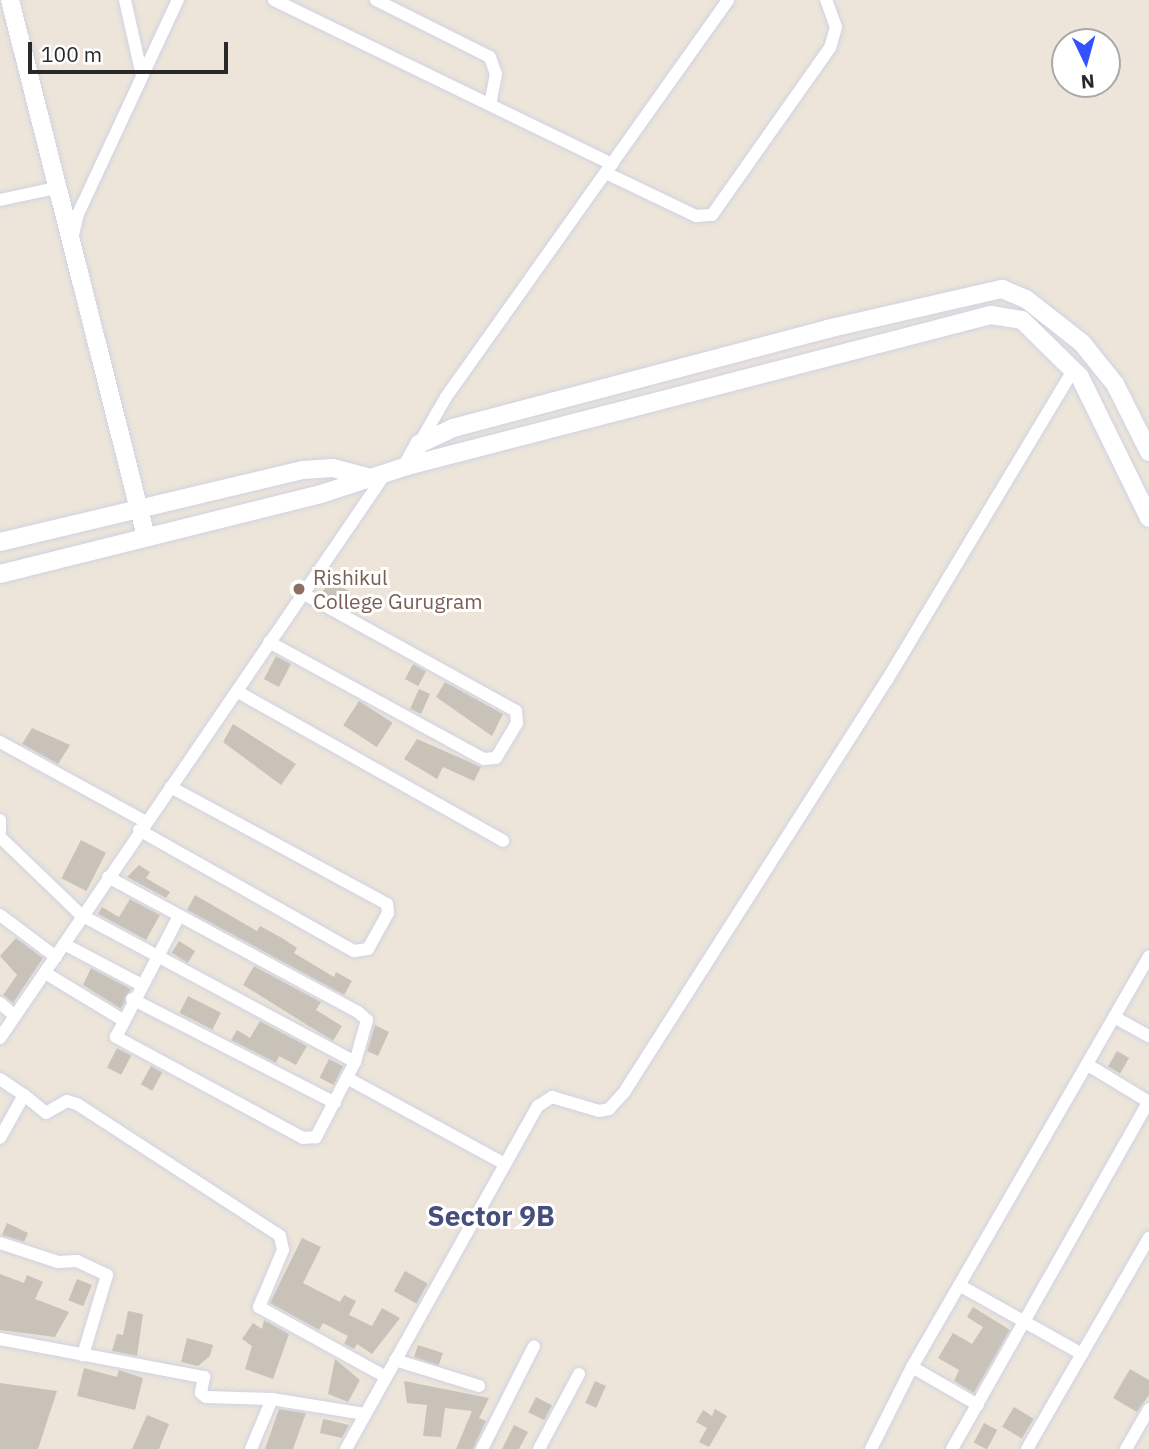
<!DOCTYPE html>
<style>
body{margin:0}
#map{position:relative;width:1149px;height:1449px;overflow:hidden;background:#ede5d9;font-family:"IBM Plex Sans",sans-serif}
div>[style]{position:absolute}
.building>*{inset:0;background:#c8c2b9;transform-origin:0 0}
.roads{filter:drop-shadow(0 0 2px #cfd2e3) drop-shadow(0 0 2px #cfd2e3)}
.street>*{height:12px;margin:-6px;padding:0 6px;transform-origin:6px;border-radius:6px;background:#fff}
.secondary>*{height:18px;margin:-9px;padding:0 9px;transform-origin:9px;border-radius:9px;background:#fff}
.dots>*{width:19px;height:19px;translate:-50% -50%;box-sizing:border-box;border:4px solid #fff;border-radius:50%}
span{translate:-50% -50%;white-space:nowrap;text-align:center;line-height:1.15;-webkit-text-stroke:6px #fff;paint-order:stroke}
.education-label{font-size:21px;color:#785e54}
.left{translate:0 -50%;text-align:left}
.district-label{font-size:28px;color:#464e7d;font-weight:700}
.north{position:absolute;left:1051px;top:28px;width:70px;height:70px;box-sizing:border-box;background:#fff;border:2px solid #a9a9a9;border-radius:50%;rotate:175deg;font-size:19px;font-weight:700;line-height:28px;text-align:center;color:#292929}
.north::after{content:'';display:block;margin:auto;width:24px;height:32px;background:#3451ff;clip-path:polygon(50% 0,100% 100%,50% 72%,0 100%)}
.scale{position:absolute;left:28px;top:42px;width:200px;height:32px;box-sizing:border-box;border:4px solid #292929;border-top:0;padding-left:9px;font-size:21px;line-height:24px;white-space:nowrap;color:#292929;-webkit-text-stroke:5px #fff;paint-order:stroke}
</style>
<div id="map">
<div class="building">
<i style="left:328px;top:581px;width:23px;height:14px;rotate:25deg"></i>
<i style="left:276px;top:656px;width:17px;height:26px;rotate:28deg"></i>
<i style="left:413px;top:664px;width:15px;height:17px;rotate:28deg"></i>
<i style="clip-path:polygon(445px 682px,503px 714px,492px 736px,436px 697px)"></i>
<i style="left:419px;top:689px;width:12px;height:22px;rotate:24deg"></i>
<i style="left:359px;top:701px;width:40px;height:29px;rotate:33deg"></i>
<i style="clip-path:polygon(233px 724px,296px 764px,281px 785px,223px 742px)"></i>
<i style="clip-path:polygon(32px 728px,70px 745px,58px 764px,22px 744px)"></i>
<i style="clip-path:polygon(417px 739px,481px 767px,474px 781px,443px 767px,437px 779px,404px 759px)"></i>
<i style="left:81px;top:840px;width:28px;height:43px;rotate:27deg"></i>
<i style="clip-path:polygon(139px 865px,150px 872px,146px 878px,170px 892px,166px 898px,127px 877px)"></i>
<i style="clip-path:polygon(195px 895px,257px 931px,260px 926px,282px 938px,297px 948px,294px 953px,334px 977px,336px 972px,352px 981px,344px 995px,187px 910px)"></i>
<i style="clip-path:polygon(130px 899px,160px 915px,146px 940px,98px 914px,102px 907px,119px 917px)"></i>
<i style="clip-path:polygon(16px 938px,43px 958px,13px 1003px,3px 995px,17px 975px,0 956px)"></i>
<i style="left:179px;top:941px;width:19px;height:14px;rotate:32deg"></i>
<i style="clip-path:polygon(254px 966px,321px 1002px,316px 1010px,342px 1026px,333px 1041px,243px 985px)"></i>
<i style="clip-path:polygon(91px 968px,131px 989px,121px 1009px,83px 985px)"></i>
<i style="left:188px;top:996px;width:37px;height:19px;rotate:27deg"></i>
<i style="clip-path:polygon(260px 1021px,307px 1046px,296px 1065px,279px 1056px,276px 1063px,231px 1040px,237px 1030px,250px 1038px)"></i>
<i style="clip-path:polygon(375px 1025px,389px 1032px,378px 1056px,367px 1051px)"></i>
<i style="left:117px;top:1048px;width:16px;height:22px;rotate:27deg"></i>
<i style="left:1117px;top:1051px;width:14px;height:18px;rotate:30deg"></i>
<i style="left:329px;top:1059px;width:16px;height:21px;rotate:27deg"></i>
<i style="left:151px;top:1066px;width:13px;height:21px;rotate:29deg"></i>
<i style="clip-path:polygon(7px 1223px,28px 1233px,24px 1242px,2px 1235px)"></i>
<i style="clip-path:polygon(302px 1238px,321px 1247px,303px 1283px,340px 1302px,344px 1295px,356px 1301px,349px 1315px,372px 1326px,382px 1308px,400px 1318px,372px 1354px,357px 1344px,354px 1349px,344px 1344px,348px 1336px,323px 1323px,319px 1330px,270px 1303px)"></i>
<i style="left:405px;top:1271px;width:26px;height:23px;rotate:29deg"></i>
<i style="clip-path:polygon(0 1274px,24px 1283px,27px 1275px,43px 1282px,35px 1299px,69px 1312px,55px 1337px,0 1330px)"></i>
<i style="left:77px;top:1279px;width:16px;height:23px;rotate:22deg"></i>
<i style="clip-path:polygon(973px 1307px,1010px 1330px,974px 1393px,954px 1381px,959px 1370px,938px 1358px,953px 1333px,972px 1344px,983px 1327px,967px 1317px)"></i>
<i style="clip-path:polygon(128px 1311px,143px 1314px,137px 1356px,112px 1351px,117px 1334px,123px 1335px)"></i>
<i style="clip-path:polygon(264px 1320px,289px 1334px,273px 1379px,245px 1369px,252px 1346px,242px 1339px,253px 1323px,262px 1329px)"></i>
<i style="clip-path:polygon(187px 1338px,213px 1345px,210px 1356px,198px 1366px,181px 1362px)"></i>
<i style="left:418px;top:1345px;width:26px;height:13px;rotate:18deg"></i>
<i style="clip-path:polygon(335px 1359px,360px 1380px,348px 1402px,328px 1394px)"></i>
<i style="clip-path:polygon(84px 1368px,117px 1377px,119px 1370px,143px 1378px,135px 1410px,77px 1396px)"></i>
<i style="clip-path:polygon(1130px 1369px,1149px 1380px,1149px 1395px,1137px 1412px,1113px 1398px)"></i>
<i style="clip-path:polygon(404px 1381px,489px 1398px,479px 1418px,486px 1421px,473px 1449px,456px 1449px,472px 1411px,445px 1408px,441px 1437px,423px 1436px,427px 1405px,407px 1403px)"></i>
<i style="left:595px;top:1381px;width:12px;height:24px;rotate:24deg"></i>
<i style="clip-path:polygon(0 1383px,57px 1391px,38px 1449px,0 1449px)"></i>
<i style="left:536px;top:1397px;width:18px;height:17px;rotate:27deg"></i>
<i style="left:1014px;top:1407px;width:23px;height:23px;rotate:31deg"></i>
<i style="clip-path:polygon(279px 1409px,306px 1413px,293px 1449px,265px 1449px)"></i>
<i style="clip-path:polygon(715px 1409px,727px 1416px,709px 1447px,699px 1442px,707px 1428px,696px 1422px,703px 1410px,712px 1416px)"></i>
<i style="clip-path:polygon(147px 1415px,169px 1424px,159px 1449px,132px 1449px)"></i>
<i style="clip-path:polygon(323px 1419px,332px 1421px,349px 1425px,342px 1438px,320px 1433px)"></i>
<i style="left:984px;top:1423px;width:15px;height:22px;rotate:28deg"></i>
<i style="clip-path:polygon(514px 1425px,528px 1432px,519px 1449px,502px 1449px)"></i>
</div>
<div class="roads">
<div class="street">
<i style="left:125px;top:0;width:78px;rotate:77.4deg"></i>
<i style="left:274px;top:0;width:376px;rotate:25.9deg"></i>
<i style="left:376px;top:0;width:127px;rotate:26.6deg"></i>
<i style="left:490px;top:57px;width:18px;rotate:71deg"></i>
<i style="left:496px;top:74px;width:31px;rotate:101deg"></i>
<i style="left:606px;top:173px;width:100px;rotate:25.5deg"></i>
<i style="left:696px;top:216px;width:16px;rotate:-4deg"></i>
<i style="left:712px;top:215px;width:204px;rotate:-54.8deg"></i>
<i style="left:830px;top:48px;width:22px;rotate:-74deg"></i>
<i style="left:836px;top:27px;width:29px;rotate:-110deg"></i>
<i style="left:0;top:200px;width:61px;rotate:-12.2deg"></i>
<i style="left:73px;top:235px;width:22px;rotate:-77deg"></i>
<i style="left:78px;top:214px;width:236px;rotate:-65deg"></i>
<i style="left:419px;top:444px;width:54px;rotate:-60.1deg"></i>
<i style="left:446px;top:397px;width:487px;rotate:-54.6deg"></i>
<i style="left:269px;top:642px;width:245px;rotate:28.6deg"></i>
<i style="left:484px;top:759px;width:12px;rotate:-5deg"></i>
<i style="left:496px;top:758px;width:41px;rotate:-59deg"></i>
<i style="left:517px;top:723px;width:12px;rotate:-95deg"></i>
<i style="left:516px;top:711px;width:244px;rotate:-151.1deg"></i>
<i style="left:238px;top:692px;width:304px;rotate:29.3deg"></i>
<i style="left:0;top:742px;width:166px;rotate:28.7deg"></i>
<i style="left:0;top:820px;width:11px;rotate:90deg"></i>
<i style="left:139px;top:830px;width:247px;rotate:29.4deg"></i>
<i style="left:354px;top:951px;width:14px;rotate:-8deg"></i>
<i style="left:368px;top:949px;width:41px;rotate:-60.9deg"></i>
<i style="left:388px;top:913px;width:9px;rotate:-96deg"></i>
<i style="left:387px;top:904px;width:246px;rotate:-151.6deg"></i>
<i style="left:0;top:837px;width:112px;rotate:43.9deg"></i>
<i style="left:81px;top:915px;width:311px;rotate:28.2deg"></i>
<i style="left:108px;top:877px;width:284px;rotate:28.4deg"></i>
<i style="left:358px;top:1012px;width:12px;rotate:42deg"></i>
<i style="left:367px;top:1020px;width:44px;rotate:105.9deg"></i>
<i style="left:355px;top:1062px;width:85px;rotate:117.5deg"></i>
<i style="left:316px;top:1137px;width:13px;rotate:176deg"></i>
<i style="left:303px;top:1138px;width:213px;rotate:-151.6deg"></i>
<i style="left:116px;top:1037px;width:136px;rotate:-62.5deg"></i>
<i style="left:0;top:915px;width:70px;rotate:36.9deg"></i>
<i style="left:64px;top:944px;width:86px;rotate:27.8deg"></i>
<i style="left:47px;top:974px;width:87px;rotate:31.3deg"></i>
<i style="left:132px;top:999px;width:228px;rotate:27.1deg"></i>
<i style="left:0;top:1003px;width:20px;rotate:41deg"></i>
<i style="left:1116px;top:1018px;width:38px;rotate:29deg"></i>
<i style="left:0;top:1038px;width:683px;rotate:-55.68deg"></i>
<i style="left:1088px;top:1065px;width:71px;rotate:31.2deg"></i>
<i style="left:347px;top:1078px;width:180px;rotate:28.6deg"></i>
<i style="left:0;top:1079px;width:29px;rotate:34deg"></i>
<i style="left:24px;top:1095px;width:49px;rotate:119.2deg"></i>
<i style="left:24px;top:1095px;width:28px;rotate:39deg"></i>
<i style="left:46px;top:1113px;width:24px;rotate:-30deg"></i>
<i style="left:67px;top:1101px;width:10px;rotate:17deg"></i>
<i style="left:77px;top:1104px;width:242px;rotate:33deg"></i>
<i style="left:280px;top:1236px;width:14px;rotate:78deg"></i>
<i style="left:283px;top:1250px;width:62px;rotate:112.8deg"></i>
<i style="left:259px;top:1307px;width:145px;rotate:28.9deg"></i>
<i style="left:0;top:1243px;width:61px;rotate:18.1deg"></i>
<i style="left:58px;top:1262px;width:19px;rotate:-3deg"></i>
<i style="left:77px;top:1261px;width:33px;rotate:25deg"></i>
<i style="left:107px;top:1275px;width:84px;rotate:106.7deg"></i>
<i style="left:959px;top:1285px;width:141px;rotate:29.3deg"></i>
<i style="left:0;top:1339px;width:208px;rotate:10.6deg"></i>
<i style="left:204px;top:1377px;width:16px;rotate:101deg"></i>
<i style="left:201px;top:1393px;width:6px;rotate:39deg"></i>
<i style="left:206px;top:1397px;width:66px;rotate:1.7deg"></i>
<i style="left:272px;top:1399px;width:54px;rotate:112.8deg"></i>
<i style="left:395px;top:1360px;width:88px;rotate:17.2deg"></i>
<i style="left:912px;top:1367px;width:76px;rotate:29.9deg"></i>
<i style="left:272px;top:1399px;width:94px;rotate:9.2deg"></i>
<i style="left:346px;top:1449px;width:393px;rotate:-60.8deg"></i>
<i style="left:538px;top:1106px;width:17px;rotate:-33deg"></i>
<i style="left:552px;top:1097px;width:49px;rotate:16.6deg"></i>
<i style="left:599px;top:1111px;width:10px;rotate:-11deg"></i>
<i style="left:609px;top:1109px;width:24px;rotate:-48deg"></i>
<i style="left:625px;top:1091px;width:487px;rotate:-57.5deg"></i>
<i style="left:887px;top:680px;width:363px;rotate:-59deg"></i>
<i style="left:482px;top:1449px;width:115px;rotate:-63.2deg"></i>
<i style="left:539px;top:1449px;width:85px;rotate:-61.9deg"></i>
<i style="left:871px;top:1449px;width:92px;rotate:-63.4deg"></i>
<i style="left:912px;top:1367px;width:474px;rotate:-60deg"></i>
<i style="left:952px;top:1449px;width:400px;rotate:-60.5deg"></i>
<i style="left:1027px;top:1449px;width:244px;rotate:-60deg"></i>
<i style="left:1126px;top:1449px;width:46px;rotate:-60.1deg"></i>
</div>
<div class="secondary">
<i style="left:10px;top:0;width:554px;rotate:75.79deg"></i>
<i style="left:407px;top:466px;width:25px;rotate:-61deg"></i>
<i style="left:419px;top:444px;width:38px;rotate:-25deg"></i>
<i style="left:453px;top:428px;width:387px;rotate:-14.8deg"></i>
<i style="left:827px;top:329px;width:180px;rotate:-12.9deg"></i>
<i style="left:1002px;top:289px;width:26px;rotate:23deg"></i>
<i style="left:1026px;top:299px;width:71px;rotate:38.2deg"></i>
<i style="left:1082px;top:343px;width:53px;rotate:51.2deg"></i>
<i style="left:1115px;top:384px;width:76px;rotate:63.4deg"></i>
<i style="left:0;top:542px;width:311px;rotate:-13.4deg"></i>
<i style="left:303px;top:470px;width:30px;rotate:-4deg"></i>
<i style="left:333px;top:468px;width:35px;rotate:15deg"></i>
<i style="left:0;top:574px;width:331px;rotate:-14deg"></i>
<i style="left:321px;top:494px;width:90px;rotate:-18deg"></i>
<i style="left:407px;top:466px;width:603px;rotate:-14.5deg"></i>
<i style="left:991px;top:315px;width:31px;rotate:9deg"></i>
<i style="left:1022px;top:320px;width:81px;rotate:44.5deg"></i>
<i style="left:1080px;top:377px;width:157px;rotate:63.9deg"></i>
</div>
</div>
<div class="dots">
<i style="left:299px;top:589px;background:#8d6e63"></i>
</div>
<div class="education-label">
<span class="left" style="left:313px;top:589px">Rishikul<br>College Gurugram</span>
</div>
<div class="district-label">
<span style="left:491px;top:1216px">Sector 9B</span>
</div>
<div class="north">N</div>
<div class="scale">100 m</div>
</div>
